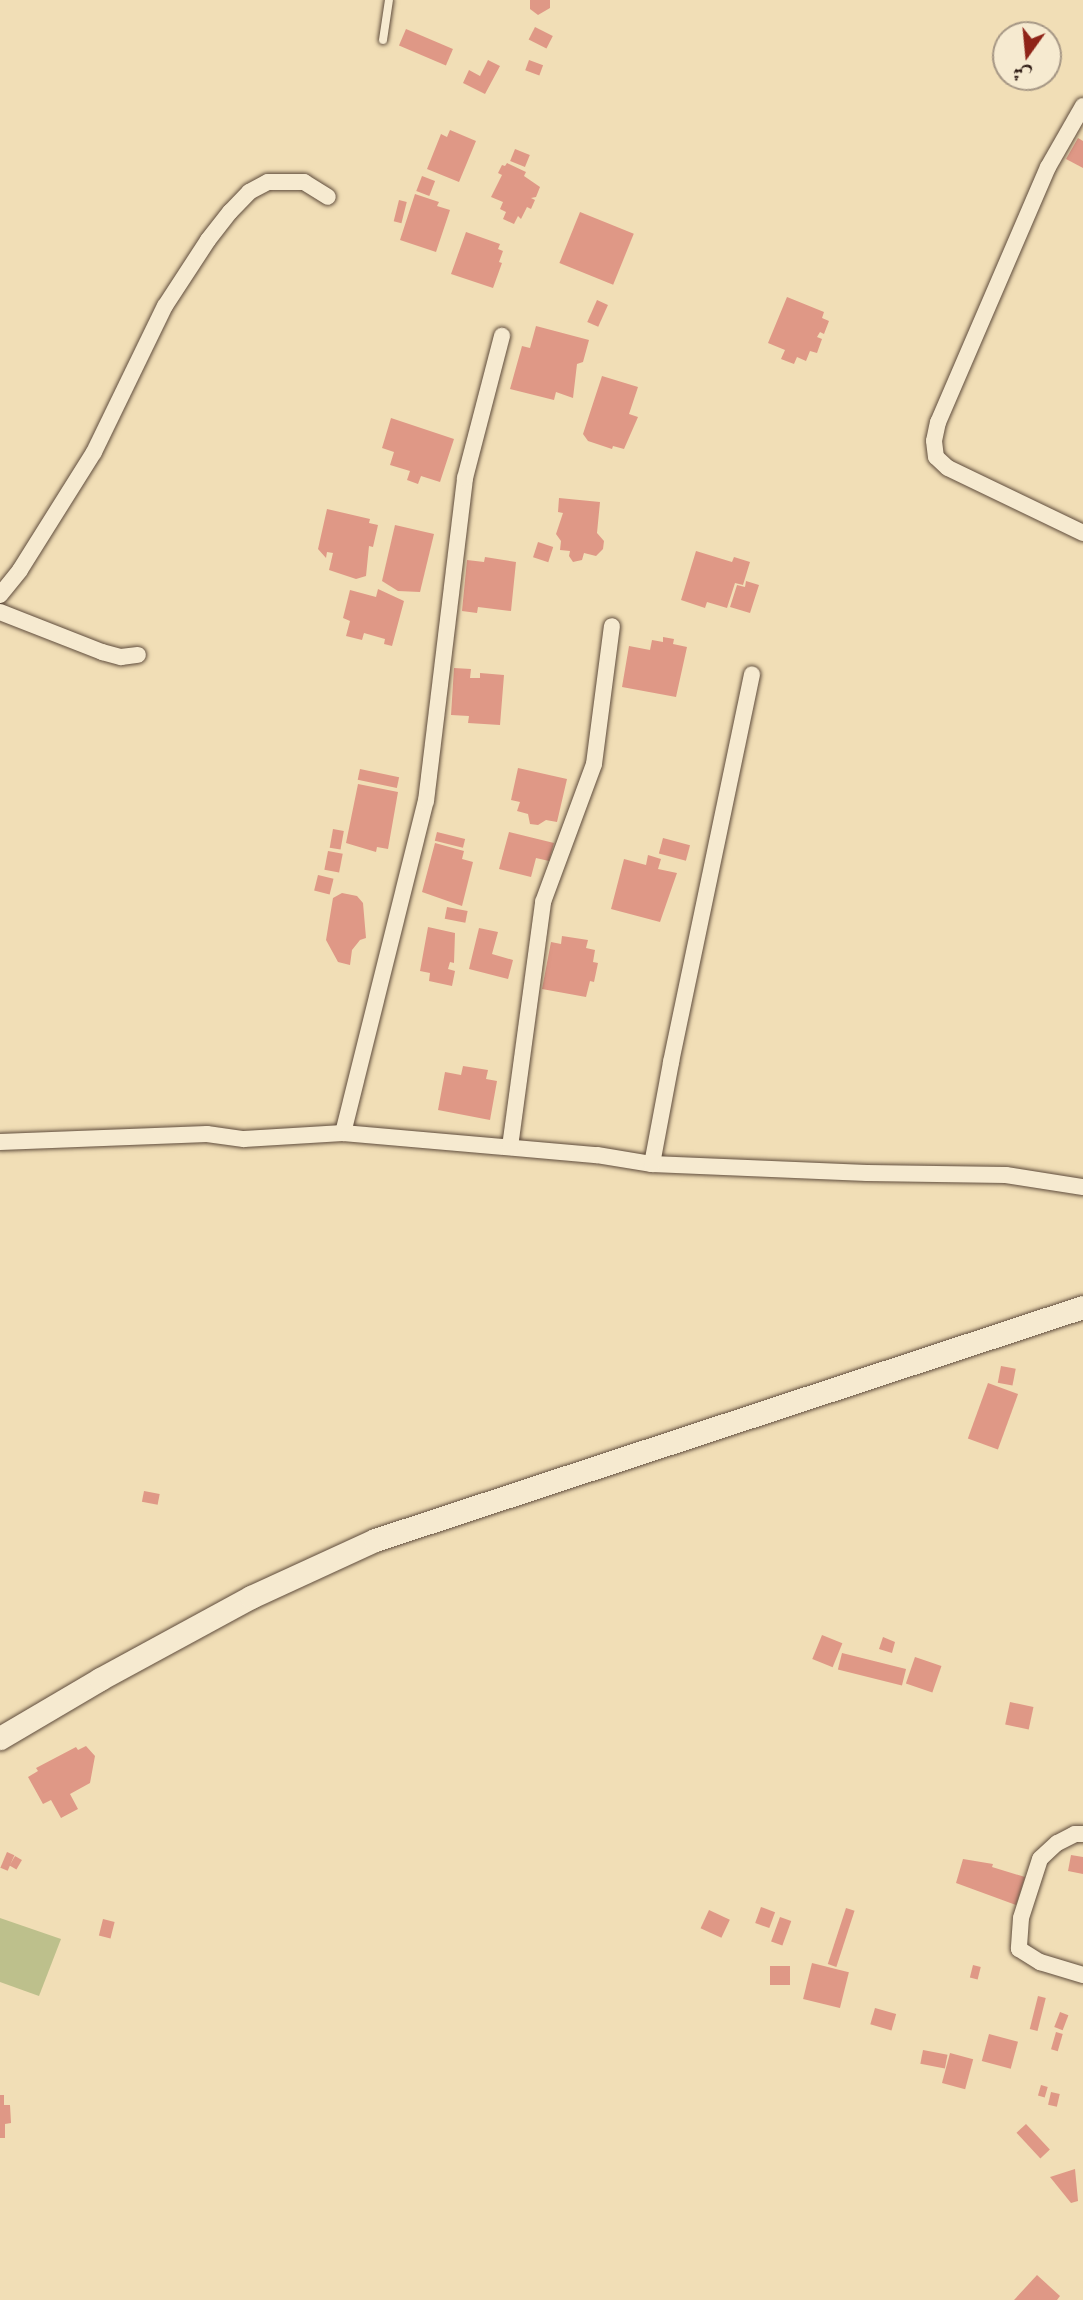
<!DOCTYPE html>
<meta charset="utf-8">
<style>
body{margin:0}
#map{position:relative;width:1083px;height:2300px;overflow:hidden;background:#f1deb6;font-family:Alegreya,Amiri,serif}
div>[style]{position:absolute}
.green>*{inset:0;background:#bdc08c}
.building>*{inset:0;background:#df9886;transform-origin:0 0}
.roads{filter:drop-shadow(0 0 2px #5f4c3c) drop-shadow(0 0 2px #5f4c3c)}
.lane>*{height:8px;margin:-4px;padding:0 4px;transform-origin:4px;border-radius:4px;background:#f6ead0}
.street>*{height:16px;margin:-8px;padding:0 8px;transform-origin:8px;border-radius:8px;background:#f6ead0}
.secondary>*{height:23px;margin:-11.5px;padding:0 11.5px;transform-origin:11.5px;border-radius:11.5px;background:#f6ead0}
span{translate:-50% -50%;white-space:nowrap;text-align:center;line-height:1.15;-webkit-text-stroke:7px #f6ead0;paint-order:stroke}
.north{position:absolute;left:992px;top:21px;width:70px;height:70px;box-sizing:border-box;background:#f6ead0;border:2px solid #a69785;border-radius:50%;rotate:195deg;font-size:19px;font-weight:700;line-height:28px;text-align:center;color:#2e1b14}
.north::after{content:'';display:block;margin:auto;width:24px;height:32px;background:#8f2418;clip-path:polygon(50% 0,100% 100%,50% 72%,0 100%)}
</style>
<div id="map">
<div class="green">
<i style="clip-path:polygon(0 1918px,61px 1939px,39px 1996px,0 1982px)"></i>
</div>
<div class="building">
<i style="clip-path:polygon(530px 0,550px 0,550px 8px,538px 15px,530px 9px)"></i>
<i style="left:535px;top:27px;width:20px;height:14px;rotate:27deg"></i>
<i style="left:406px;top:29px;width:51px;height:18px;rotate:23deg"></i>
<i style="clip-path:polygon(488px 60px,500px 66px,485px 94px,463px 83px,469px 70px,480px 76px)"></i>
<i style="left:529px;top:60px;width:15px;height:11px;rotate:20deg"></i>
<i style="clip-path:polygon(450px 130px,476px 141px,459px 182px,427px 169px,441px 134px,447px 137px)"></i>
<i style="clip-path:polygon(1078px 138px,1083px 141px,1083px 168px,1066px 159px)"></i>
<i style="left:515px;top:149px;width:16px;height:13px;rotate:22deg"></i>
<i style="clip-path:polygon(507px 163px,526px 172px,524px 176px,540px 187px,536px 197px,531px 198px,535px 200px,531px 209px,527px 207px,521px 219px,518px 216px,514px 224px,503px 219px,506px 212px,500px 209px,503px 202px,491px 197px,502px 175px,498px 173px,502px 165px,505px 166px)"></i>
<i style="left:422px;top:176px;width:14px;height:16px;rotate:21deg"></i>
<i style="clip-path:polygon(415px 194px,439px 202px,437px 206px,450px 210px,436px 252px,400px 240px)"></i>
<i style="left:399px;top:200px;width:8px;height:22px;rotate:14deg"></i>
<i style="left:580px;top:212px;width:58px;height:55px;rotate:22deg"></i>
<i style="clip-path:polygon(466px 232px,500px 244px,498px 249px,503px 251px,499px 262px,502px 263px,493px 288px,451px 274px)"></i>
<i style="clip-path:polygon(787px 297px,824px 312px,822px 318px,829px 321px,824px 334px,820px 332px,817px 337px,822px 339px,817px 353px,810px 351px,806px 361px,797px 357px,794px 364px,781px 359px,785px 350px,768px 343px)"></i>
<i style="left:597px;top:300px;width:12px;height:24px;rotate:24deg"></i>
<i style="clip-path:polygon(536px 326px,589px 340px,583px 362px,577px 364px,573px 398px,556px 392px,554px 400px,510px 389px,522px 346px,530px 348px)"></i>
<i style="clip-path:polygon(602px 376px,638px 387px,629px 414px,638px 417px,624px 449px,613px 446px,612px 449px,588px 441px,583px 434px)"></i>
<i style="clip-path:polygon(391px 418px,454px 439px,440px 482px,421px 476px,418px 484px,407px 480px,410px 471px,390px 465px,394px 452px,382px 448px)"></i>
<i style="clip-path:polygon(559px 498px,600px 502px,597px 533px,604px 541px,603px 549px,596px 556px,584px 553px,582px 560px,573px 562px,569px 556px,570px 551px,560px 550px,561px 541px,556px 534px,563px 513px,558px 512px)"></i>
<i style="clip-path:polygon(327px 509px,370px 519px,369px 523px,378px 525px,373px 547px,369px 546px,366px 576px,356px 579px,329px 570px,333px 553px,327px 552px,326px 558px,318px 549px)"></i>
<i style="clip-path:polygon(395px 525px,434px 534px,420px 592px,398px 591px,382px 581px)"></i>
<i style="left:538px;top:542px;width:16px;height:16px;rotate:18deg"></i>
<i style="clip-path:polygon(696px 551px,732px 562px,734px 557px,750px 562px,743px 585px,735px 583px,727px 608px,707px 602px,705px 608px,681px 600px)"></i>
<i style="clip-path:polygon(485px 557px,516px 562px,511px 611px,478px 607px,477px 613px,462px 611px,467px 560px,484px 562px)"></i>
<i style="clip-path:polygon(746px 581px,759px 585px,750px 613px,730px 607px,737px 585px,745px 587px)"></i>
<i style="clip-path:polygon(378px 589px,404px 601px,392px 646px,384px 644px,385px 639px,364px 633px,362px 640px,346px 636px,350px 621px,343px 618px,350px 590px,376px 597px)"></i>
<i style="clip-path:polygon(663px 637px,674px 639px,673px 644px,687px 647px,676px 697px,622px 687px,629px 646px,650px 650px,652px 640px,663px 642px)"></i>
<i style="clip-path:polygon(454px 668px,471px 669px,470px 678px,480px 678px,480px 673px,504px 675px,500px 725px,468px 723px,469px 716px,451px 715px)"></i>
<i style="clip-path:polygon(518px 768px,567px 779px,557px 822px,546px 820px,538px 825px,530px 824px,528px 814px,517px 811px,520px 802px,511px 800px)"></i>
<i style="left:360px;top:769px;width:40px;height:11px;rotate:12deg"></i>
<i style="clip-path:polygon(358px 784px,398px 792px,388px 849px,377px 847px,376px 852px,346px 843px)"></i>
<i style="left:333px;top:829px;width:11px;height:19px;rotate:10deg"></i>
<i style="left:437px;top:832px;width:29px;height:9px;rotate:14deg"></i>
<i style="clip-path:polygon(509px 832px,554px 843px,549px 861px,536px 858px,531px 877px,499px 869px)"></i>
<i style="left:663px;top:838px;width:28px;height:16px;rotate:15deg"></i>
<i style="clip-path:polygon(435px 843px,464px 851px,462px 859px,473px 862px,462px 906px,422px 892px)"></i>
<i style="left:328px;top:851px;width:15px;height:19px;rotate:11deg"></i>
<i style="clip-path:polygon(648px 855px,661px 859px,658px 869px,677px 873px,660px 922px,611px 909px,624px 859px,646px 865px)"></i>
<i style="left:318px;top:875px;width:16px;height:16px;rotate:14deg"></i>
<i style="clip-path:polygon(342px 893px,357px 896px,363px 903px,366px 938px,360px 940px,352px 950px,350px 965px,338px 962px,326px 940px,333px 898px)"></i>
<i style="left:447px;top:907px;width:21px;height:12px;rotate:11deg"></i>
<i style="clip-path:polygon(428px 927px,455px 933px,454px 963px,450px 962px,448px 969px,455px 971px,452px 986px,429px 981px,430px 973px,420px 971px)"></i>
<i style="clip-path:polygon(479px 928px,498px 932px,492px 954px,513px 960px,508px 979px,469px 969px)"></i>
<i style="clip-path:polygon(562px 936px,588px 940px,586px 948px,595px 950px,593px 962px,598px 963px,594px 982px,590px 981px,586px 997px,542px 989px,551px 942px,561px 944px)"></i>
<i style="clip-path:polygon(463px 1066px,488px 1070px,486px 1079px,497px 1081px,490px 1120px,438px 1110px,445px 1072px,461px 1075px)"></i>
<i style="left:1001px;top:1366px;width:15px;height:17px;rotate:11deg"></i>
<i style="left:988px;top:1383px;width:32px;height:59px;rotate:20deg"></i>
<i style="left:144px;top:1491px;width:16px;height:11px;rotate:11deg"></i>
<i style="left:822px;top:1635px;width:22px;height:26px;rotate:22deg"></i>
<i style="clip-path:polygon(883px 1637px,895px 1642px,892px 1653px,879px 1649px)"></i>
<i style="left:842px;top:1653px;width:66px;height:17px;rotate:14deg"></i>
<i style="left:915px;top:1657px;width:28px;height:28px;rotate:19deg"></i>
<i style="left:1010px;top:1702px;width:24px;height:23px;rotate:12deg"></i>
<i style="clip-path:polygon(86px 1746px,95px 1756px,90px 1783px,70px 1794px,78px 1809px,61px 1818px,51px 1800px,43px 1804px,28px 1777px,38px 1771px,36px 1768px,76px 1747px,78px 1750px)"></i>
<i style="left:7px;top:1852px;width:8px;height:17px;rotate:23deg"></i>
<i style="clip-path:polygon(1071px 1855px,1083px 1857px,1083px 1874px,1068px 1871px)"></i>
<i style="left:15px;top:1856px;width:8px;height:11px;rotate:30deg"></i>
<i style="clip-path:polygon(963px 1859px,993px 1864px,992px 1867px,1025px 1877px,1016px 1905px,956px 1883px)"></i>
<i style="left:761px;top:1907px;width:15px;height:17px;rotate:20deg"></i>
<i style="left:846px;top:1908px;width:9px;height:59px;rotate:18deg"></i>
<i style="left:709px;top:1910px;width:23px;height:20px;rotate:25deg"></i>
<i style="left:780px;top:1917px;width:12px;height:26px;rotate:20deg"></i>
<i style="left:103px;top:1919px;width:12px;height:17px;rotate:14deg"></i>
<i style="left:812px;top:1963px;width:38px;height:37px;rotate:14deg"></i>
<i style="left:973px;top:1965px;width:8px;height:13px;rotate:14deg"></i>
<i style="left:790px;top:1966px;width:19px;height:20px;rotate:90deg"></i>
<i style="left:1038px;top:1996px;width:8px;height:34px;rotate:14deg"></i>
<i style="left:875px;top:2008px;width:22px;height:17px;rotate:16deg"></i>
<i style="left:1060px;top:2012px;width:9px;height:16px;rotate:21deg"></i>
<i style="left:1056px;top:2032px;width:7px;height:18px;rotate:16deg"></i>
<i style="left:989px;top:2034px;width:30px;height:28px;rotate:15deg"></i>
<i style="left:923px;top:2050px;width:25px;height:14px;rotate:11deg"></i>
<i style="left:950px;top:2053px;width:24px;height:31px;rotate:15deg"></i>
<i style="left:1041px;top:2085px;width:7px;height:11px;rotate:16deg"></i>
<i style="left:1051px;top:2092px;width:9px;height:13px;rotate:13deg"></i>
<i style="clip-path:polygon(0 2095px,4px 2095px,4px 2105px,10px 2105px,11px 2123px,5px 2124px,5px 2138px,0 2138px)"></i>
<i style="left:1026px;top:2124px;width:35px;height:13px;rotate:47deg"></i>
<i style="clip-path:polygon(1075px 2169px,1078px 2201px,1071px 2203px,1050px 2177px)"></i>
<i style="clip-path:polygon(1037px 2275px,1060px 2296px,1057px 2300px,1014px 2300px)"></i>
</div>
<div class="roads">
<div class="lane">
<i style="left:383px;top:40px;width:40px;rotate:-81.5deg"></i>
</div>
<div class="street">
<i style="left:1083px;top:106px;width:70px;rotate:119.8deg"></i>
<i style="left:1048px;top:167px;width:278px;rotate:113.3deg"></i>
<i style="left:938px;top:422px;width:19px;rotate:102deg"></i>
<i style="left:934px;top:441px;width:16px;rotate:83deg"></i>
<i style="left:936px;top:457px;width:16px;rotate:43deg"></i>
<i style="left:948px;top:468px;width:150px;rotate:25.7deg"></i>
<i style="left:0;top:595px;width:32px;rotate:-51deg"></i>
<i style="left:20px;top:570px;width:139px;rotate:-57.9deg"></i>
<i style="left:94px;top:452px;width:162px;rotate:-64.1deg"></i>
<i style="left:165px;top:306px;width:79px;rotate:-56.9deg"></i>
<i style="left:208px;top:240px;width:36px;rotate:-52deg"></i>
<i style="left:230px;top:212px;width:28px;rotate:-46deg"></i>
<i style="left:249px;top:192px;width:21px;rotate:-28deg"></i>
<i style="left:268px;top:182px;width:36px"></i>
<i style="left:304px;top:182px;width:28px;rotate:32deg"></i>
<i style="left:0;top:612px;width:110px;rotate:21.4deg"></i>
<i style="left:102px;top:652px;width:20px;rotate:15deg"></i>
<i style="left:121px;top:657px;width:17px;rotate:-7deg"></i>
<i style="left:343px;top:1133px;width:342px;rotate:-76deg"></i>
<i style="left:426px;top:801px;width:325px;rotate:-83.1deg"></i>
<i style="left:465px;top:478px;width:147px;rotate:-75.4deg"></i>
<i style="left:0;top:1142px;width:207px;rotate:-2.2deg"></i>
<i style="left:207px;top:1134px;width:37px;rotate:8deg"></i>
<i style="left:244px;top:1139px;width:99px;rotate:-3.5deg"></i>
<i style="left:343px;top:1133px;width:255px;rotate:5deg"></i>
<i style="left:597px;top:1155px;width:56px;rotate:9.3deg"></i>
<i style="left:652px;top:1164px;width:215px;rotate:2.4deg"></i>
<i style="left:867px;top:1173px;width:139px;rotate:0.8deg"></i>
<i style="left:1006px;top:1175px;width:78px;rotate:8.9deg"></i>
<i style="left:510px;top:1147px;width:247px;rotate:-82.3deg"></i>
<i style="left:543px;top:902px;width:147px;rotate:-69.7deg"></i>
<i style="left:594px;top:764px;width:139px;rotate:-82.6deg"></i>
<i style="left:652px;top:1164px;width:104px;rotate:-79.4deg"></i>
<i style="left:671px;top:1062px;width:396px;rotate:-78.2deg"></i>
<i style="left:1083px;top:1834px;width:8px;rotate:180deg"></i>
<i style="left:1075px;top:1834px;width:20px;rotate:153deg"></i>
<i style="left:1057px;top:1843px;width:23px;rotate:137deg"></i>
<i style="left:1040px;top:1859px;width:62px;rotate:107.9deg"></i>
<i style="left:1021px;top:1918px;width:31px;rotate:94deg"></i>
<i style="left:1019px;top:1949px;width:25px;rotate:32deg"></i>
<i style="left:1040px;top:1962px;width:45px;rotate:16.8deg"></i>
</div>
<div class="secondary">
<i style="left:0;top:1738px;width:116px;rotate:-30.5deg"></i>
<i style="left:100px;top:1679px;width:172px;rotate:-28.5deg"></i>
<i style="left:251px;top:1597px;width:136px;rotate:-24.7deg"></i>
<i style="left:375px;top:1540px;width:745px;rotate:-18.22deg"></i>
</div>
</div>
<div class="north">ش</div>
</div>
